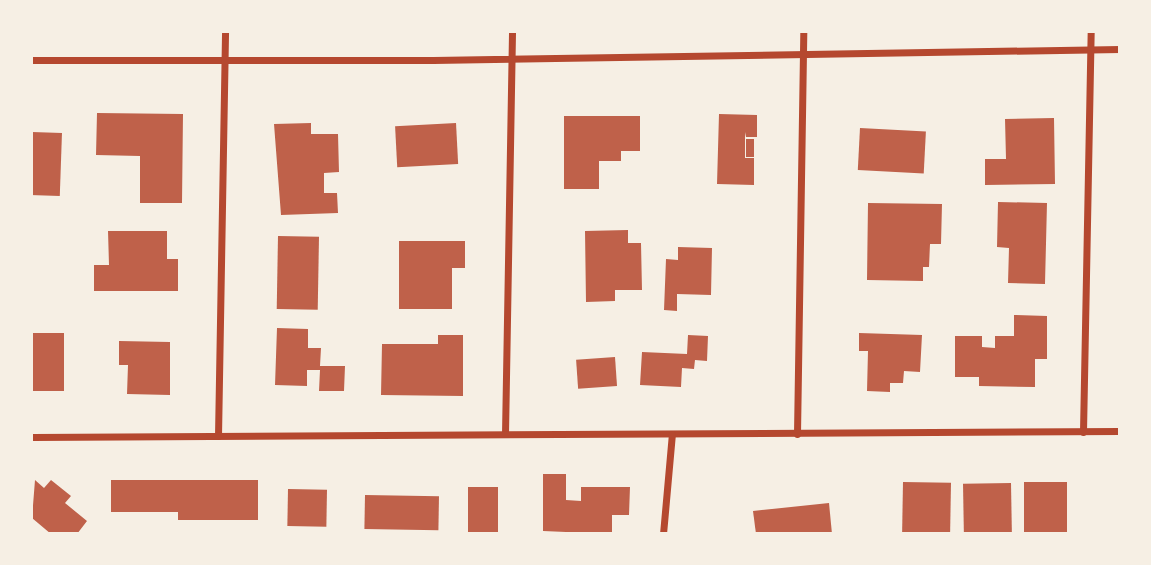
<!DOCTYPE html>
<style>
body{margin:0}
#map{position:relative;width:1151px;height:565px;overflow:hidden;background:#f6efe4;font-family:Figtree,sans-serif}
div>[style]{position:absolute}
.building>*{inset:0;background:#bf614a;transform-origin:0 0}
.minor>*{height:7px;margin:-3.5px;padding:0 3.5px;transform-origin:3.5px;border-radius:3.5px;background:#b5482f}
span{translate:-50% -50%;white-space:nowrap;text-align:center;line-height:1.15;-webkit-text-stroke:5px #f6efe4;paint-order:stroke}
.frame{position:absolute;inset:0;border:33px solid #f6efe4;pointer-events:none}
</style>
<div id="map">
<div class="building">
<i style="clip-path:polygon(97px 113px,183px 114px,182px 203px,140px 203px,140px 156px,96px 155px)"></i>
<i style="clip-path:polygon(719px 114px,757px 115px,757px 137px,746px 137px,745px 132px,745px 158px,754px 158px,754px 185px,717px 184px)"></i>
<i style="clip-path:polygon(564px 116px,640px 116px,640px 151px,621px 151px,621px 161px,599px 161px,599px 189px,564px 189px)"></i>
<i style="clip-path:polygon(1054px 118px,1055px 184px,985px 185px,985px 159px,1006px 159px,1005px 119px)"></i>
<i style="clip-path:polygon(311px 123px,311px 134px,338px 134px,339px 172px,324px 173px,324px 193px,337px 193px,338px 213px,281px 215px,274px 124px)"></i>
<i style="left:456px;top:123px;width:41px;height:61px;rotate:87deg"></i>
<i style="left:860px;top:128px;width:66px;height:42px;rotate:3deg"></i>
<i style="left:32px;top:132px;width:30px;height:63px;rotate:2deg"></i>
<i style="left:746px;top:139px;width:8px;height:18px"></i>
<i style="clip-path:polygon(998px 202px,1047px 203px,1045px 284px,1008px 283px,1009px 248px,997px 247px)"></i>
<i style="clip-path:polygon(868px 203px,942px 204px,941px 244px,930px 244px,929px 267px,923px 267px,923px 281px,867px 280px)"></i>
<i style="clip-path:polygon(628px 230px,628px 243px,641px 243px,642px 290px,615px 290px,615px 301px,586px 302px,585px 231px)"></i>
<i style="clip-path:polygon(108px 231px,167px 231px,167px 259px,178px 259px,178px 291px,94px 291px,94px 265px,109px 265px)"></i>
<i style="left:278px;top:236px;width:41px;height:73px;rotate:1deg"></i>
<i style="clip-path:polygon(399px 241px,465px 241px,465px 268px,452px 268px,452px 309px,399px 309px)"></i>
<i style="clip-path:polygon(678px 247px,712px 248px,711px 295px,677px 294px,677px 311px,664px 310px,666px 259px,678px 260px)"></i>
<i style="clip-path:polygon(1014px 315px,1047px 316px,1047px 359px,1035px 359px,1035px 387px,979px 386px,979px 377px,955px 377px,955px 336px,982px 336px,982px 347px,995px 348px,995px 336px,1014px 336px)"></i>
<i style="clip-path:polygon(277px 328px,308px 329px,308px 348px,321px 348px,320px 366px,345px 366px,344px 391px,319px 391px,320px 370px,307px 370px,307px 386px,275px 385px)"></i>
<i style="left:32px;top:333px;width:32px;height:58px"></i>
<i style="clip-path:polygon(859px 333px,922px 335px,920px 372px,904px 371px,903px 383px,890px 383px,890px 392px,867px 391px,868px 351px,859px 351px)"></i>
<i style="clip-path:polygon(438px 335px,463px 335px,463px 396px,381px 395px,382px 344px,438px 344px)"></i>
<i style="clip-path:polygon(688px 335px,708px 336px,707px 361px,695px 360px,694px 369px,682px 368px,681px 387px,640px 385px,642px 352px,687px 354px)"></i>
<i style="clip-path:polygon(119px 341px,170px 342px,170px 395px,127px 394px,128px 365px,119px 365px)"></i>
<i style="left:615px;top:357px;width:29px;height:39px;rotate:86deg"></i>
<i style="clip-path:polygon(543px 474px,566px 474px,566px 500px,581px 501px,581px 487px,630px 487px,629px 515px,612px 515px,612px 534px,543px 531px)"></i>
<i style="clip-path:polygon(35px 480px,44px 488px,51px 480px,71px 496px,65px 503px,87px 521px,77px 534px,51px 534px,32px 518px)"></i>
<i style="clip-path:polygon(111px 480px,258px 480px,258px 520px,178px 520px,178px 512px,111px 512px)"></i>
<i style="left:903px;top:482px;width:48px;height:52px;rotate:1deg"></i>
<i style="left:1024px;top:482px;width:43px;height:52px"></i>
<i style="left:1011px;top:483px;width:51px;height:48px;rotate:89deg"></i>
<i style="left:468px;top:487px;width:30px;height:47px"></i>
<i style="left:288px;top:489px;width:39px;height:37px;rotate:1deg"></i>
<i style="left:365px;top:495px;width:74px;height:34px;rotate:1deg"></i>
<i style="clip-path:polygon(829px 503px,832px 534px,756px 534px,753px 511px)"></i>
</div>
<div class="minor">
<i style="left:32px;top:60px;width:401px"></i>
<i style="left:433px;top:60px;width:687px;rotate:-0.92deg"></i>
<i style="left:1083px;top:432px;width:400px;rotate:-88.9deg"></i>
<i style="left:505px;top:434px;width:402px;rotate:-89deg"></i>
<i style="left:797px;top:434px;width:402px;rotate:-89.1deg"></i>
<i style="left:218px;top:436px;width:404px;rotate:-89deg"></i>
<i style="left:32px;top:437px;width:1088px;rotate:-0.32deg"></i>
<i style="left:663px;top:534px;width:100px;rotate:-84.9deg"></i>
</div>
<div class="frame"></div>
</div>
